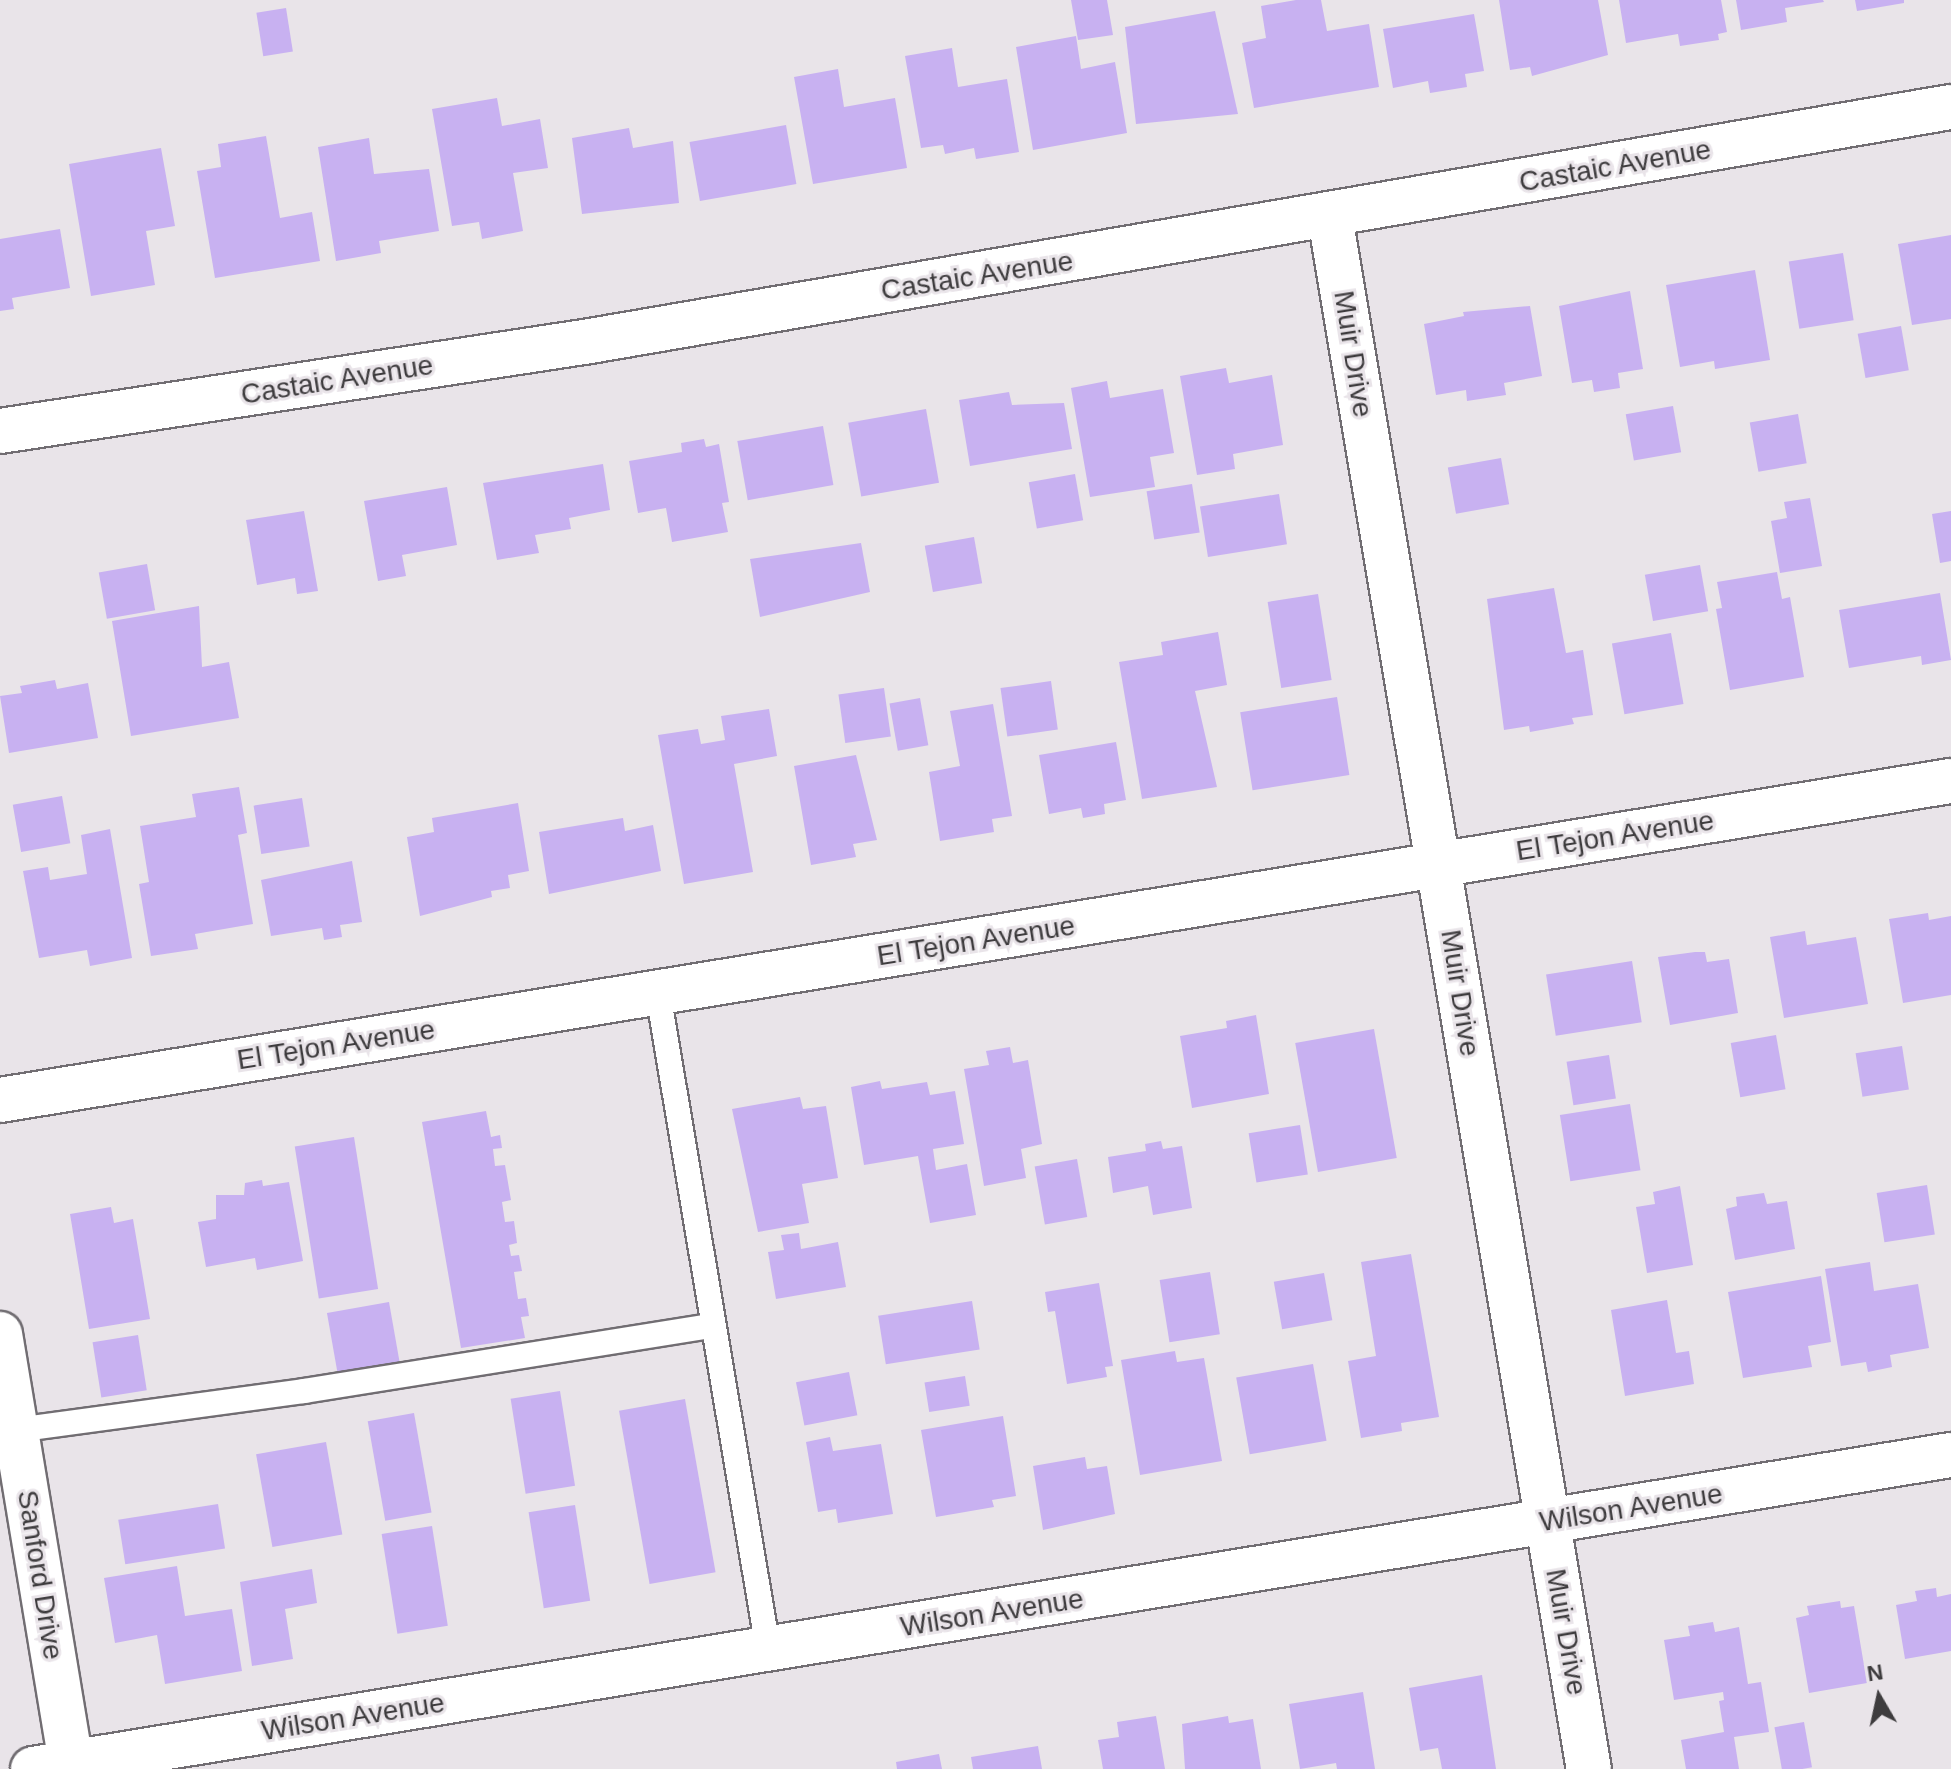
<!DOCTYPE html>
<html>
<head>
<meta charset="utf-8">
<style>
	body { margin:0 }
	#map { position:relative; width:1951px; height:1769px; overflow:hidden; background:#e9e4e9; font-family:Helvetica,sans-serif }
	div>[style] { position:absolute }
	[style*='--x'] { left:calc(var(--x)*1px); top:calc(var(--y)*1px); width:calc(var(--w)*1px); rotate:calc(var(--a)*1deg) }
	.building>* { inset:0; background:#c8b1f1; transform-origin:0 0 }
	.roads { filter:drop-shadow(2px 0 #716d72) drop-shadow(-2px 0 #716d72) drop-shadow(0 2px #716d72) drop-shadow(0 -2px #716d72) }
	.service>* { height:24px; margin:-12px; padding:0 12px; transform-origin:12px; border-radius:12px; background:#fff }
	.minor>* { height:44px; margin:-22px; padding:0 22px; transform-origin:22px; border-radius:22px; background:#fff }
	span { translate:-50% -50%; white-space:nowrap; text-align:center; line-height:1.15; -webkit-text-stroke:6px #e9e4e9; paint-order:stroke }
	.street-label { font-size:28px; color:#3e3c3e }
	.north { position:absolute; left:1839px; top:1657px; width:80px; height:80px; -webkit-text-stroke:6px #e9e4e9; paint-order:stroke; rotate:351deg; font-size:22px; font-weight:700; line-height:32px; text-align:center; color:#3e3c3e }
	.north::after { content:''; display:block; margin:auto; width:28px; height:36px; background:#3e3c3e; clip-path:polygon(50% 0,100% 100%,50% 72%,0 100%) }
</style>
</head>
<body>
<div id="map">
	<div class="building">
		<i style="clip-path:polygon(1071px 0,1107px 0,1113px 35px,1078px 40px)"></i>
		<i style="clip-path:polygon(1296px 0,1321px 0,1327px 31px,1369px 24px,1379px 87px,1254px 108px,1242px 43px,1266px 38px,1261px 6px)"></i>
		<i style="clip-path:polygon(1499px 0,1598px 0,1608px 55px,1532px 76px,1530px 67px,1510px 70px)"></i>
		<i style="clip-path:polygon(1619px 0,1721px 0,1727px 32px,1718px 34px,1719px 40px,1680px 46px,1678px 34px,1626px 43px)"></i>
		<i style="clip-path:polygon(1736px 0,1823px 0,1824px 2px,1785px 8px,1787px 22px,1741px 30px)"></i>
		<i style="clip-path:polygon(1855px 0,1904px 0,1904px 3px,1857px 11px)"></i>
		<i style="left:286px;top:8px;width:44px;height:30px;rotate:81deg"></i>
		<i style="clip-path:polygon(1215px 11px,1238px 114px,1136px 124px,1125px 27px)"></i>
		<i style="clip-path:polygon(1474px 14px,1484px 71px,1465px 74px,1467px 87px,1430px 93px,1428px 81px,1393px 88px,1383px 29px)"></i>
		<i style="clip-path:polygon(1076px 36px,1081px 69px,1115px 62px,1127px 133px,1033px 150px,1016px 47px)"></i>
		<i style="clip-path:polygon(952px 48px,958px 87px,1007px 79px,1019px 152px,976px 159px,974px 148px,945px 154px,943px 145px,921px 148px,905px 56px)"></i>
		<i style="clip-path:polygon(838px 69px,844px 107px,895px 98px,907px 168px,813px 184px,794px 77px)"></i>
		<i style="clip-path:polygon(497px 98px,502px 126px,540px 119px,548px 168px,513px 173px,523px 231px,482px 239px,479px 222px,452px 226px,432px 109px)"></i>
		<i style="left:786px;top:125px;width:60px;height:98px;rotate:80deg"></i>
		<i style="clip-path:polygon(629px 128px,633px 148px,673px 141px,679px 203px,582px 214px,572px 138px)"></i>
		<i style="clip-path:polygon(266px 136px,280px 218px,312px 212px,320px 261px,215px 278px,197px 171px,221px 167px,218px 144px)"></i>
		<i style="clip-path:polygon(369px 138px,374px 174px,429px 169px,439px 231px,379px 241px,381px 253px,336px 261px,318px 147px)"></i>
		<i style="clip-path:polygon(161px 148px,175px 226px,146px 231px,155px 285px,91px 296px,69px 164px)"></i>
		<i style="clip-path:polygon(60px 229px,70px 288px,12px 298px,14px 309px,0 311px,0 239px)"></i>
		<i style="clip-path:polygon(1951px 235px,1951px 319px,1912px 325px,1898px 244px)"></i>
		<i style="left:1843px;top:253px;width:68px;height:55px;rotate:81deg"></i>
		<i style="clip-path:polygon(1755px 270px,1770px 360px,1715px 369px,1714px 361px,1680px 367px,1666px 285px)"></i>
		<i style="clip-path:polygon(1630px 291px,1643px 369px,1618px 373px,1620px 388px,1594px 392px,1592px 380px,1572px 383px,1559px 306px)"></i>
		<i style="clip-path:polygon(1530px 306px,1542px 376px,1504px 383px,1506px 395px,1467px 401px,1466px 390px,1436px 395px,1424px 324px,1464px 316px,1463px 312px)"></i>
		<i style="left:1901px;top:326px;width:45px;height:44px;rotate:80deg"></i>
		<i style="clip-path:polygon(1226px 368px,1229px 383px,1272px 375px,1283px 445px,1233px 454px,1235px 469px,1197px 475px,1180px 376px)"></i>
		<i style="clip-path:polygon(1107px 381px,1110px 398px,1163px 389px,1174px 453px,1150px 457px,1155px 487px,1090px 497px,1071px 388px)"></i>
		<i style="clip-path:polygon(1009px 392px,1012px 405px,1064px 403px,1072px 449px,970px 466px,959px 400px)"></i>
		<i style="left:1673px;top:406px;width:47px;height:48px;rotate:80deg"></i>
		<i style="left:926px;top:409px;width:75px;height:79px;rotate:80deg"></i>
		<i style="left:1798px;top:414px;width:50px;height:49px;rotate:80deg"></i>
		<i style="left:823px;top:426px;width:60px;height:87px;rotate:80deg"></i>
		<i style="clip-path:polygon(704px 439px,706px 447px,719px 444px,729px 502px,722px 503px,728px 532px,672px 542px,666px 508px,638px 513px,629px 461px,682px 452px,681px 443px)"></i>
		<i style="left:1501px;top:458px;width:47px;height:54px;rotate:80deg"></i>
		<i style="clip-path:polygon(603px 464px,610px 510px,569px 518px,571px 529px,535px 535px,539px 553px,497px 560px,483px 483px)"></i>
		<i style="left:1075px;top:474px;width:47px;height:47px;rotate:80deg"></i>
		<i style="left:1192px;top:484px;width:49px;height:46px;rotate:81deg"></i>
		<i style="clip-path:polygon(447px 487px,457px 545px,402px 555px,406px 576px,378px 581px,364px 501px)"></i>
		<i style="left:1279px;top:494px;width:51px;height:80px;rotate:81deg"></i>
		<i style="clip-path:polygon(1810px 498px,1822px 566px,1780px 573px,1771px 521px,1787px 518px,1784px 502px)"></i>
		<i style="clip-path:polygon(304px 511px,318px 591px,297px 594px,295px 578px,257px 585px,246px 520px)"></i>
		<i style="clip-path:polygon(1951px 511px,1951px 561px,1940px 563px,1932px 514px)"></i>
		<i style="left:974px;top:537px;width:47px;height:50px;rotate:80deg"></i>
		<i style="clip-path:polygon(861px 543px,870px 592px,760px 617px,750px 559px)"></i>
		<i style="left:147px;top:564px;width:47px;height:49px;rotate:80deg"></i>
		<i style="left:1700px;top:565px;width:47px;height:56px;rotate:80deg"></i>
		<i style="clip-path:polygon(1777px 572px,1782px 599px,1790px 597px,1804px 677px,1730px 690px,1716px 609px,1722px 608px,1717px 582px)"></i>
		<i style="clip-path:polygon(1554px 588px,1566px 653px,1583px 650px,1593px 715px,1572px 718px,1574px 724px,1530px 732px,1529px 726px,1504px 730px,1487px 599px)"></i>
		<i style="clip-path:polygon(1940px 593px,1951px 660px,1922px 665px,1921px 656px,1849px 668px,1839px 610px)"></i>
		<i style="left:1318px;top:594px;width:87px;height:51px;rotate:81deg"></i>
		<i style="clip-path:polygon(199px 606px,202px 667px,229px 662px,239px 718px,131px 736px,112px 621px)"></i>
		<i style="clip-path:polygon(1218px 632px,1227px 685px,1195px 691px,1217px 787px,1142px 799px,1119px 662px,1163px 655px,1161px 642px)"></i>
		<i style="left:1671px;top:633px;width:72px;height:60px;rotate:80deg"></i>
		<i style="clip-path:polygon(55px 680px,57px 689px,88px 683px,98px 738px,9px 753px,0 696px,22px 693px,20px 686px)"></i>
		<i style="left:1051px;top:681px;width:49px;height:51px;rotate:82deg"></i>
		<i style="left:884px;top:688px;width:49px;height:46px;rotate:82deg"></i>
		<i style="left:1337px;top:697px;width:79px;height:98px;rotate:81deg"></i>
		<i style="left:920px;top:698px;width:48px;height:31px;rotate:80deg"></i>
		<i style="clip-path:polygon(993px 704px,1012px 816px,992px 819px,994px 832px,940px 841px,929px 772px,960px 766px,950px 711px)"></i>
		<i style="clip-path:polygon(769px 709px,777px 756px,734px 764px,753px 872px,684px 884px,658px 735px,698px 729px,701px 744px,725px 740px,721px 716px)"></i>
		<i style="clip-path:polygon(1116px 742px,1126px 800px,1104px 804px,1105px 814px,1083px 818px,1081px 808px,1049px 814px,1039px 755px)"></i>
		<i style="clip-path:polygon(856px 755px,877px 840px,853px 844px,856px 857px,811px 865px,794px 766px)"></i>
		<i style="clip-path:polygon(239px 787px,247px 833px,238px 835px,253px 924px,195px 934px,198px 949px,151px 956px,139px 884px,149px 882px,140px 826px,196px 817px,192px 794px)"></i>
		<i style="left:62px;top:796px;width:48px;height:50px;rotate:80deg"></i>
		<i style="left:302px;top:798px;width:49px;height:49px;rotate:81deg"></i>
		<i style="clip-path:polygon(518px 803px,529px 871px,508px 875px,510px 888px,491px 891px,492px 897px,420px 916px,407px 837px,434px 832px,432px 818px)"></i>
		<i style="clip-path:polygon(623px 818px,625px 831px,653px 825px,661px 871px,549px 894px,539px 832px)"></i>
		<i style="clip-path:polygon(110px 829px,132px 958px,90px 966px,87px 950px,39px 958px,23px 871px,48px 867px,50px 880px,87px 874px,81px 835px)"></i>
		<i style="clip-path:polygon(352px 861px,362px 922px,340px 925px,342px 937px,324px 940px,322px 928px,271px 936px,261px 880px)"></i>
		<i style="clip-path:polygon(1928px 913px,1929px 920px,1951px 916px,1951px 995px,1903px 1003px,1889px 919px)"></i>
		<i style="clip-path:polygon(1805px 931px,1807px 945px,1856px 937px,1868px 1004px,1784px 1018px,1770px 937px)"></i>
		<i style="clip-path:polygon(1695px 952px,1705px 952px,1707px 962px,1729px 959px,1738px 1013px,1670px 1025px,1658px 957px)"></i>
		<i style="left:1632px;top:961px;width:62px;height:87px;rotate:81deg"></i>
		<i style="clip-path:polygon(1256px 1015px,1269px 1094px,1192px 1108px,1180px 1036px,1227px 1028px,1226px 1021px)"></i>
		<i style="left:1374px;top:1029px;width:131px;height:80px;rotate:80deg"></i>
		<i style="left:1776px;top:1035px;width:55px;height:46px;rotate:80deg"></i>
		<i style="left:1902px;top:1046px;width:44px;height:47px;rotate:81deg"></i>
		<i style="clip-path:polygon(1010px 1047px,1013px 1063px,1028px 1060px,1042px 1144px,1021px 1149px,1026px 1178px,984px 1186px,964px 1069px,989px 1065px,986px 1051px)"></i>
		<i style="left:1609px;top:1055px;width:44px;height:43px;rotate:81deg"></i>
		<i style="clip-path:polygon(880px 1081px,882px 1089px,927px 1082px,930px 1095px,955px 1091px,964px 1144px,933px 1149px,936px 1170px,967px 1164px,976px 1215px,930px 1223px,918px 1156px,864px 1165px,851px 1087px)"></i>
		<i style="clip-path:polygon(800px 1097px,803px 1109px,826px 1106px,838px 1178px,802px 1184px,809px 1223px,758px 1232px,732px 1109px)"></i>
		<i style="left:1630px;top:1104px;width:67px;height:71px;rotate:81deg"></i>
		<i style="clip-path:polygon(486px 1111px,491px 1137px,500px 1135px,502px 1148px,493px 1149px,495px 1166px,505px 1165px,511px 1200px,502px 1202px,505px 1222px,514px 1221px,517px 1243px,509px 1245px,511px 1256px,519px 1255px,522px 1271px,514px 1272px,518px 1299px,526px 1298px,529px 1316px,521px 1317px,525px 1338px,461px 1348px,422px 1122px)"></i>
		<i style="left:1300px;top:1125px;width:50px;height:52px;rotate:81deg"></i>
		<i style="left:354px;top:1137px;width:154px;height:60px;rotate:81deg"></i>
		<i style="clip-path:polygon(1161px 1141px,1163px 1149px,1182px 1146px,1192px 1208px,1153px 1215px,1148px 1186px,1113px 1193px,1108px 1157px,1146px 1151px,1145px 1144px)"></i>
		<i style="left:1077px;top:1159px;width:59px;height:43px;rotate:80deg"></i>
		<i style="clip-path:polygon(262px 1180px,263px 1186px,289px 1182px,303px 1261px,257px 1270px,255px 1258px,206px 1267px,198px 1222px,216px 1219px,216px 1195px,244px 1195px,245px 1183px)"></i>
		<i style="left:1927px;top:1185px;width:50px;height:51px;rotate:81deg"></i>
		<i style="clip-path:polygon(1680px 1186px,1693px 1265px,1647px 1273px,1636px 1207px,1655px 1204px,1653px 1192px)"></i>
		<i style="clip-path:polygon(1764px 1193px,1767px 1204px,1787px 1201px,1795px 1249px,1735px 1260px,1726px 1209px,1737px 1206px,1736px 1197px)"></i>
		<i style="clip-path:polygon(111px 1207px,114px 1223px,133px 1219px,150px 1319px,89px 1329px,70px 1214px)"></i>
		<i style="clip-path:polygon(799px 1233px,801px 1249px,838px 1242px,846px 1287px,776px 1299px,768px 1252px,784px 1250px,781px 1235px)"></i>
		<i style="clip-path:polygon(1411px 1254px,1439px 1417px,1401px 1423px,1402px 1431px,1361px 1438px,1348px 1361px,1376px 1356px,1361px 1262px)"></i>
		<i style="clip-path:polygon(1870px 1262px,1874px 1291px,1918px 1284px,1929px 1348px,1890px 1355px,1892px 1367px,1868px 1372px,1866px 1362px,1841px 1366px,1825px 1269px)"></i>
		<i style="left:1210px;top:1272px;width:63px;height:51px;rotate:81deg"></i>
		<i style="left:1324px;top:1273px;width:48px;height:51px;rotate:80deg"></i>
		<i style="clip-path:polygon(1821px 1276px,1831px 1342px,1808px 1346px,1812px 1367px,1743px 1378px,1728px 1292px)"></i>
		<i style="clip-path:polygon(1099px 1283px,1113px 1366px,1105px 1367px,1107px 1377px,1067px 1384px,1055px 1311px,1048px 1312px,1045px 1292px)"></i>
		<i style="clip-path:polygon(1667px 1300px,1676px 1353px,1689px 1351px,1694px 1384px,1625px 1396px,1611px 1310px)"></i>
		<i style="left:972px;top:1301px;width:49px;height:95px;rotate:81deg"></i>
		<i style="left:389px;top:1302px;width:65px;height:63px;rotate:80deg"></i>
		<i style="left:138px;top:1335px;width:56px;height:46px;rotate:81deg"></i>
		<i style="clip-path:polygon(1175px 1351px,1177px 1362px,1204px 1358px,1222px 1461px,1140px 1475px,1121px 1360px)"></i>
		<i style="left:1313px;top:1364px;width:78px;height:78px;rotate:80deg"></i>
		<i style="left:849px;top:1372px;width:44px;height:54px;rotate:79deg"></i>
		<i style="left:965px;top:1376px;width:30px;height:41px;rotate:81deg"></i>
		<i style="left:560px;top:1391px;width:96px;height:50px;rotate:81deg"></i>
		<i style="left:685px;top:1399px;width:176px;height:67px;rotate:80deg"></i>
		<i style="left:414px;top:1413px;width:101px;height:47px;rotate:80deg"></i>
		<i style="clip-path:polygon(1003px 1416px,1016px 1496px,992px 1500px,994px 1507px,936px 1517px,921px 1430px)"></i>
		<i style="clip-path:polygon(830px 1437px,833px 1451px,881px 1444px,893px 1514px,838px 1523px,836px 1509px,818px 1512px,806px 1442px)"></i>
		<i style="left:326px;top:1442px;width:94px;height:71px;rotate:80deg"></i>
		<i style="clip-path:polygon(1085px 1457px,1087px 1469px,1107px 1466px,1115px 1514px,1043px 1530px,1033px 1466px)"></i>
		<i style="left:218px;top:1504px;width:45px;height:101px;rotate:81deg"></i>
		<i style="left:575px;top:1505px;width:97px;height:47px;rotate:81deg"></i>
		<i style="left:432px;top:1526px;width:101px;height:51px;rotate:81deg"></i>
		<i style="clip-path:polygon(177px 1566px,185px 1616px,232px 1609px,242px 1671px,165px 1684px,157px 1635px,115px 1643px,104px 1578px)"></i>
		<i style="clip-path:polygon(312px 1569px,317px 1603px,285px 1609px,293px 1659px,252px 1666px,240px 1582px)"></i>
		<i style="clip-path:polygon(1936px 1588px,1937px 1597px,1951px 1594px,1951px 1651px,1905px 1659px,1896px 1605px,1917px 1601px,1915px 1591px)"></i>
		<i style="clip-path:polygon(1840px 1601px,1841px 1608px,1854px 1606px,1867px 1683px,1809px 1693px,1796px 1618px,1809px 1615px,1807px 1606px)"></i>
		<i style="clip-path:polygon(1713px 1622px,1715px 1632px,1739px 1627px,1748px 1684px,1761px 1682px,1769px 1732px,1734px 1737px,1739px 1769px,1686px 1769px,1681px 1740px,1724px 1732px,1719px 1701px,1724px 1700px,1723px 1692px,1674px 1700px,1664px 1640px,1690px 1636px,1688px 1626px)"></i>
		<i style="clip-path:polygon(1482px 1675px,1496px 1769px,1442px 1769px,1438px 1748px,1420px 1751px,1409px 1688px)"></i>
		<i style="clip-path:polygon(1363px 1692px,1375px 1769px,1337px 1769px,1336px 1763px,1300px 1769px,1289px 1704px)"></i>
		<i style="clip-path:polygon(1156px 1716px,1165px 1769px,1103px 1769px,1098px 1740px,1119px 1737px,1117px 1722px)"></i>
		<i style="clip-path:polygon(1228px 1716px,1229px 1723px,1253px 1719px,1261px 1769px,1185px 1769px,1182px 1724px)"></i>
		<i style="left:1804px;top:1722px;width:46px;height:30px;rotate:80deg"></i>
		<i style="clip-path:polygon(1038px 1746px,1042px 1769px,973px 1769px,971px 1757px)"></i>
		<i style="clip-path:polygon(939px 1754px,942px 1769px,897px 1769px,896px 1762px)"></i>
	</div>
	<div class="roads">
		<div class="service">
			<i style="--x:658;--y:993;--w:665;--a:80.48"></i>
			<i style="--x:16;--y:1430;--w:291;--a:-7.7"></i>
			<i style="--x:304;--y:1391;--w:413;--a:-9.1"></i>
		</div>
		<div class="minor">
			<i style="--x:1330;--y:217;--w:1573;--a:80.53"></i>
			<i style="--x:0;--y:431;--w:597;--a:-8.67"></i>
			<i style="--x:590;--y:341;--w:1381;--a:-9.76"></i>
			<i style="--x:0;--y:1100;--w:1977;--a:-9.29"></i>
			<i style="--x:0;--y:1334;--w:441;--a:80.6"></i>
			<i style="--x:33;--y:1769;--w:1944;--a:-9.3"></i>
		</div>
	</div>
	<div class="street-label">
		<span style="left:1615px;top:166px;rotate:-10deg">Castaic Avenue</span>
		<span style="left:977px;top:276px;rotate:-9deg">Castaic Avenue</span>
		<span style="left:1353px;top:354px;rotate:81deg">Muir Drive</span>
		<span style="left:337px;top:380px;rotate:-9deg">Castaic Avenue</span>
		<span style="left:1615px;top:836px;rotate:-9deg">El Tejon Avenue</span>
		<span style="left:976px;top:941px;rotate:-9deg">El Tejon Avenue</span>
		<span style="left:1460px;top:993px;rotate:81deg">Muir Drive</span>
		<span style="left:336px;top:1045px;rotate:-9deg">El Tejon Avenue</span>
		<span style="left:1631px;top:1508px;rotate:-9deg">Wilson Avenue</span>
		<span style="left:40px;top:1575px;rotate:81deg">Sanford Drive</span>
		<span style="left:992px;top:1613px;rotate:-9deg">Wilson Avenue</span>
		<span style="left:1566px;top:1632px;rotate:80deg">Muir Drive</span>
		<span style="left:353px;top:1717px;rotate:-9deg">Wilson Avenue</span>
	</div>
	<div class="north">N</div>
</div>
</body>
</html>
